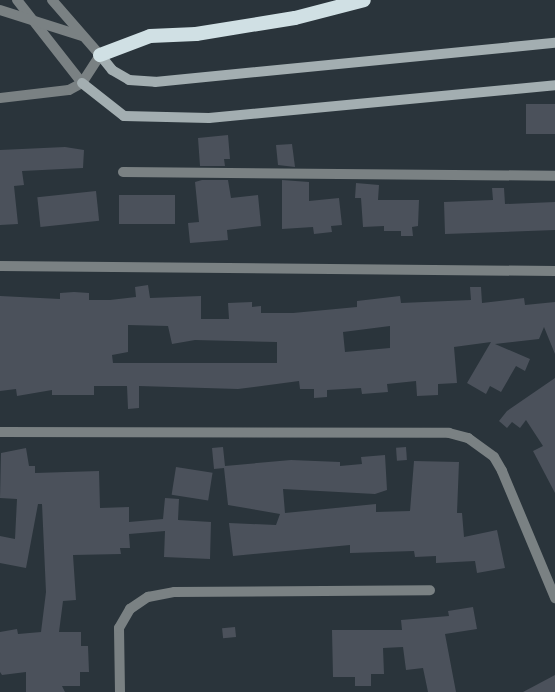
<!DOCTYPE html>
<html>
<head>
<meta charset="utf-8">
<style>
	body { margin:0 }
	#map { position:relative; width:555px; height:692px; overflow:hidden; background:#2a343b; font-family:Lato,sans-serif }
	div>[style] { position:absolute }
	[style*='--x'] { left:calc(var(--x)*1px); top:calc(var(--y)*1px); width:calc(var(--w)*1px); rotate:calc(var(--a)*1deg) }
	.building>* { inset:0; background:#4b515b; transform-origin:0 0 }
	.minor>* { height:10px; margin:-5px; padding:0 5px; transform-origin:5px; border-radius:5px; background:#7a8183 }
	.secondary>* { height:10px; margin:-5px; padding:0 5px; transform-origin:5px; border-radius:5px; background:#a3aeb1 }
	.trunk>* { height:14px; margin:-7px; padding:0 7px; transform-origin:7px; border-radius:7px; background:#d0e0e4 }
	span { translate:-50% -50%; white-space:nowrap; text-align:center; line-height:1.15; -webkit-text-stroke:4.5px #202a31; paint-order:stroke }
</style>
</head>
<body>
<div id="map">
	<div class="building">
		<i style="left:555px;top:104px;width:30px;height:29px;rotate:90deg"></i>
		<i style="clip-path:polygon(228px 135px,230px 159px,224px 159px,225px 166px,200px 166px,198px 138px)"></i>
		<i style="clip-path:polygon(292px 144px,295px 167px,278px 165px,276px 145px)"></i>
		<i style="clip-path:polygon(65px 147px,84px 150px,83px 168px,22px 171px,24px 185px,14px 186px,18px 224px,0 225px,0 150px)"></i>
		<i style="clip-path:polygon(202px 180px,228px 180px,231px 198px,258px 195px,261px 226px,227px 230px,228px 240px,190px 243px,188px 223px,199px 222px,195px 182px)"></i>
		<i style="clip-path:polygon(282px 180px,309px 182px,309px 201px,339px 198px,342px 225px,331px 226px,332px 232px,314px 234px,313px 227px,282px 229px)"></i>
		<i style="clip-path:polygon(356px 183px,379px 185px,378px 200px,419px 200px,418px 226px,412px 227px,413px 236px,401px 236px,401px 231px,384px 231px,384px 226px,363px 227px,361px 198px,355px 198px)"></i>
		<i style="clip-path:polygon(492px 188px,504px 188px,505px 204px,555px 202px,555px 230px,445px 234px,444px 202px,493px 200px)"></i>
		<i style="left:96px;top:191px;width:30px;height:59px;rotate:84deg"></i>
		<i style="left:175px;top:195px;width:29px;height:56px;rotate:90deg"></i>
		<i style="clip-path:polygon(evenodd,148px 285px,150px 298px,201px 296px,201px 319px,229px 319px,228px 303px,252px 302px,252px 307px,261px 306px,261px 313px,293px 313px,357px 307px,357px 301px,400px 296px,401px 303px,471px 300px,470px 287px,481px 287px,482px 303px,524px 298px,525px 305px,555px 302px,555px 354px,544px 327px,539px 339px,495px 344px,530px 359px,525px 371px,516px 366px,501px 392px,490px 386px,486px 394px,467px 383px,491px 342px,454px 347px,457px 383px,438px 384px,438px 395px,417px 396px,416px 381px,387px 384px,388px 392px,362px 394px,361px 388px,327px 390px,327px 397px,314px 398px,314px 389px,300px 389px,299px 381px,238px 389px,139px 386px,139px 408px,128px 409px,127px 386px,94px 386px,94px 395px,52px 395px,52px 390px,17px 396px,16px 389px,0 391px,0 296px,60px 299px,60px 293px,74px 292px,89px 293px,89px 300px,110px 300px,136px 297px,135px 287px,148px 285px,128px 325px,168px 326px,172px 344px,195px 340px,277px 342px,277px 363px,113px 363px,112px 355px,128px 352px,128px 325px,148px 285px,390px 326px,390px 348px,345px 352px,343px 332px,390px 326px)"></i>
		<i style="clip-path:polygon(555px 378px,555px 493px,533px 451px,543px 446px,526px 420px,520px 428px,512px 422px,507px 428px,499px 421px,507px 411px)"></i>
		<i style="clip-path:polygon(223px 447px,225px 466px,291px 460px,340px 462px,340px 466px,362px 464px,361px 457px,385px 455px,387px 490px,375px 494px,283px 489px,285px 513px,376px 504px,376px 512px,410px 511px,414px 461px,459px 462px,457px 513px,462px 513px,464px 537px,497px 530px,505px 568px,477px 573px,475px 561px,436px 563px,436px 556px,415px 557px,414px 551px,350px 553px,350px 545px,233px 556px,229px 523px,276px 525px,280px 514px,228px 505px,224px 468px,214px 469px,212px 448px)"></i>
		<i style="left:406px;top:447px;width:13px;height:10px;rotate:86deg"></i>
		<i style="clip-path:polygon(26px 448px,29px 466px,35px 466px,35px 473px,99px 471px,100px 508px,129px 507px,129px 522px,163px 519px,165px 498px,179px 499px,178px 520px,211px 522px,210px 559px,164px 557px,165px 531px,129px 534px,130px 548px,120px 548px,121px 554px,73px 555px,76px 600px,63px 601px,59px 632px,81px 632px,81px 646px,88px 646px,89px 672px,80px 672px,80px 686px,62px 686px,65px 692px,26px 692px,26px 672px,2px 675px,0 672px,0 632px,17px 629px,18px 634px,41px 632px,46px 592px,42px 504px,38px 504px,26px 568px,0 563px,0 536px,15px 539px,17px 499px,0 498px,1px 453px)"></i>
		<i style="left:176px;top:467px;width:37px;height:28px;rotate:9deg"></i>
		<i style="clip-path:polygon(473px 607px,477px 629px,445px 634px,456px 692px,428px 692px,423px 668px,406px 670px,403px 647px,383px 648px,384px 674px,371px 674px,371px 686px,355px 686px,355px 677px,333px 677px,332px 630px,402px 630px,401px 620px,449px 616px,448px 611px)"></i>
		<i style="left:235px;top:627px;width:10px;height:13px;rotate:84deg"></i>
		<i style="clip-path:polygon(555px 675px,555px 692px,523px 692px)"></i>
	</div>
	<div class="minor">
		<i style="--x:17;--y:0;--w:105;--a:51.9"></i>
		<i style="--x:0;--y:10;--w:86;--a:17.6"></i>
		<i style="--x:0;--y:98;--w:69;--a:-6.6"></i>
		<i style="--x:69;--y:90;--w:15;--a:-28"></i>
		<i style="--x:82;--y:83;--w:33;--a:-57"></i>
		<i style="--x:100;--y:55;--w:73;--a:-131.1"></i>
		<i style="--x:123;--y:172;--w:432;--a:0.5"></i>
		<i style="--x:0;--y:266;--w:555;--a:0.52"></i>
		<i style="--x:0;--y:432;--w:449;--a:0.1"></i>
		<i style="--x:449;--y:433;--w:20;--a:15"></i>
		<i style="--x:468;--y:438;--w:32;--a:36"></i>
		<i style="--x:494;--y:457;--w:16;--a:60"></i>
		<i style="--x:502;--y:471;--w:138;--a:67.3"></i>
		<i style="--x:120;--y:692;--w:64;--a:-90.9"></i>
		<i style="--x:119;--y:628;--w:22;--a:-60"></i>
		<i style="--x:130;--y:609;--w:22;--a:-34"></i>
		<i style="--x:148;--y:597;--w:26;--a:-11"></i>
		<i style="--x:174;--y:592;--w:256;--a:-0.4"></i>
	</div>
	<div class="secondary">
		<i style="--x:100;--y:55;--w:19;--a:51"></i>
		<i style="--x:112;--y:70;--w:20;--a:30"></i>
		<i style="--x:129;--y:80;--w:26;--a:4"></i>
		<i style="--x:155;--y:82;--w:402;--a:-5.6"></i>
		<i style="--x:82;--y:83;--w:53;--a:38.2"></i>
		<i style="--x:124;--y:116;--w:85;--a:1.3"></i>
		<i style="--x:209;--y:118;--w:348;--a:-5.4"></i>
	</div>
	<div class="trunk">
		<i style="--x:100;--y:55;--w:53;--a:-20.8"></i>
		<i style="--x:150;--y:36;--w:46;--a:-2.5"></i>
		<i style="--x:196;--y:34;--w:100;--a:-9.2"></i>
		<i style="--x:295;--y:18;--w:71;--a:-14.6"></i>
	</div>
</div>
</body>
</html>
